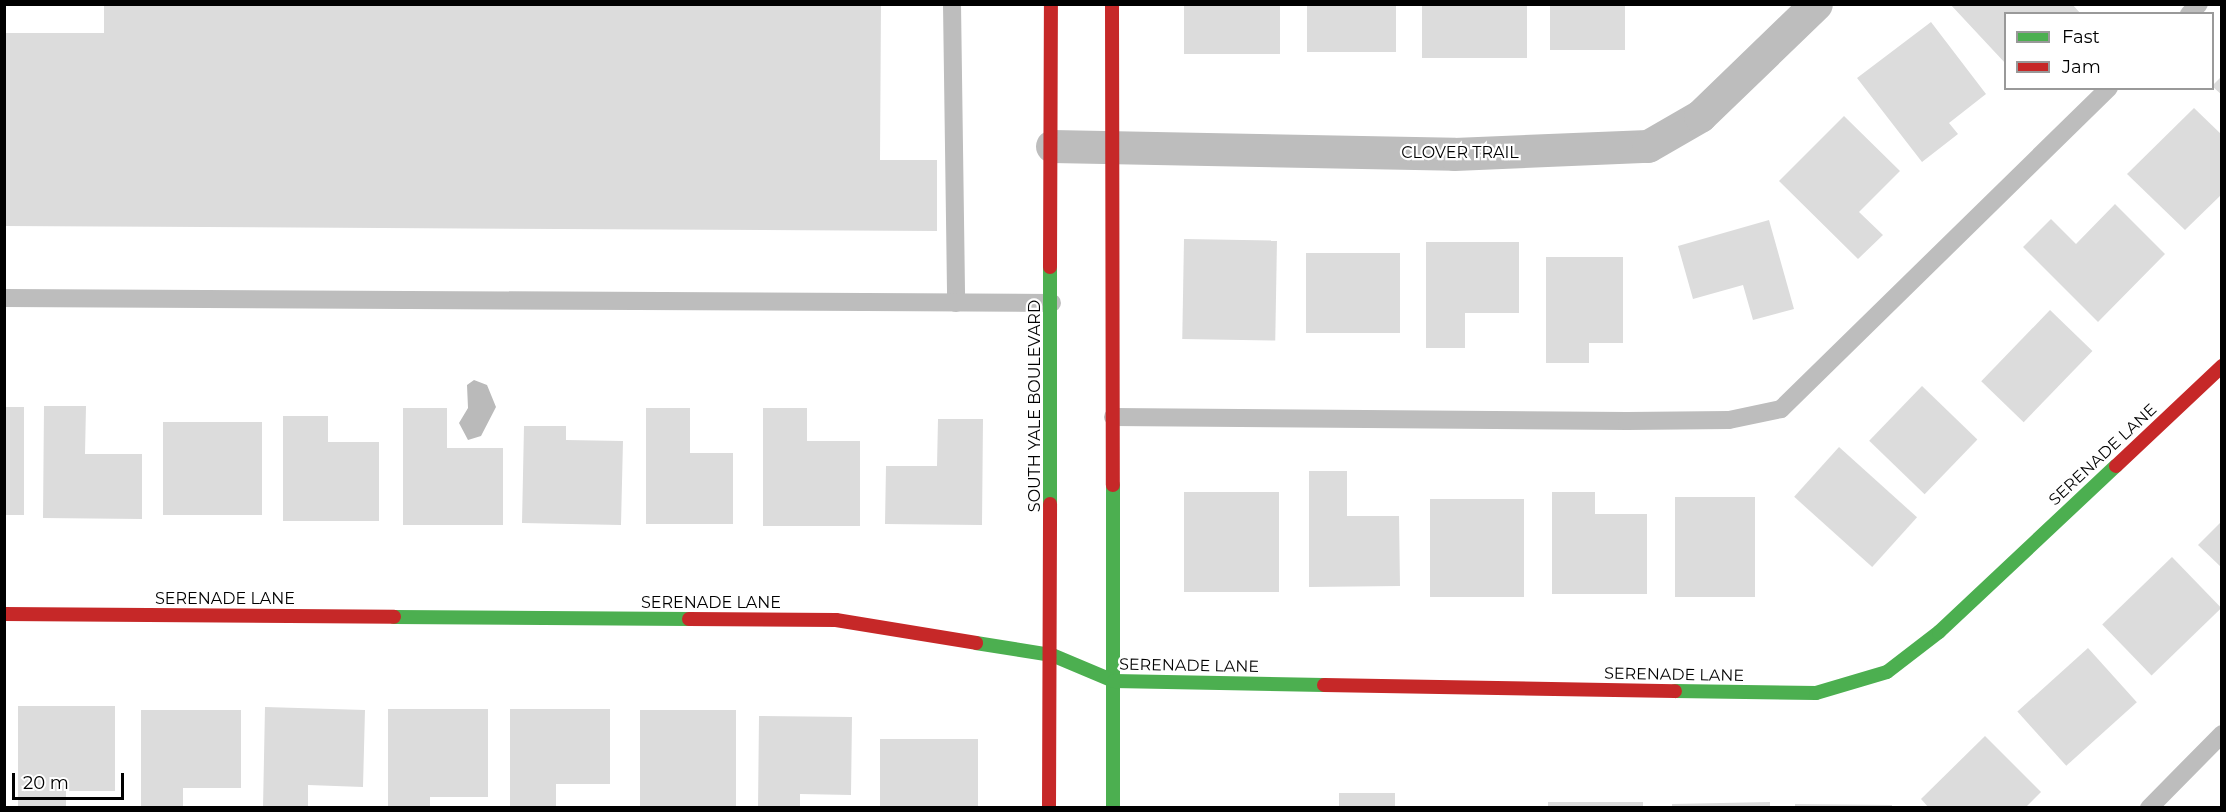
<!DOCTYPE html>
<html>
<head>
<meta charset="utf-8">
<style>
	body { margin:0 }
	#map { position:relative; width:2226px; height:812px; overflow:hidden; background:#fff; font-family:Montserrat,sans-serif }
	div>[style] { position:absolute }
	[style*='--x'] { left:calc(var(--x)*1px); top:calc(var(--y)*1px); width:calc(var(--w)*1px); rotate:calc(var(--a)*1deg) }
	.water>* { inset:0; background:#bababa }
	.building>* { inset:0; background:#dcdcdc; transform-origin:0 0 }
	.lane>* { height:18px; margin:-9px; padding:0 9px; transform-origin:9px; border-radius:9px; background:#bdbdbd }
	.street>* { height:33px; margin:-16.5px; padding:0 16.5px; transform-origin:16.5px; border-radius:16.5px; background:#bdbdbd }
	.fast>* { height:14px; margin:-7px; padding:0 7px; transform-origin:7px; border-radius:7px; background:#4caf50 }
	.jam>* { height:14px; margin:-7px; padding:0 7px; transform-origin:7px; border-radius:7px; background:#c62828 }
	span { translate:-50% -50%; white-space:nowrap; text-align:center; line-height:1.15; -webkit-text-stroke:4.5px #fff; paint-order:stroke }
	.street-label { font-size:16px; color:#000 }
	.frame { position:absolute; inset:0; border:6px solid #000; pointer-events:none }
	.legend { position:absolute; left:2004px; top:12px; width:210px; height:78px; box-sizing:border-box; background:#fff; border:2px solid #999; margin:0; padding:8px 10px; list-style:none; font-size:18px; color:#000 }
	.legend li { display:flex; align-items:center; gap:12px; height:30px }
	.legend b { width:30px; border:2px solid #999 }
	.scale { position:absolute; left:12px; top:773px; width:112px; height:27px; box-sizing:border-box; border:3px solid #000; border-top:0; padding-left:8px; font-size:18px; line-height:21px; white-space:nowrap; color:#000; -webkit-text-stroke:4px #fff; paint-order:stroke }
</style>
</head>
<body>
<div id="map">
	<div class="water">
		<i style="clip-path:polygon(474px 380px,487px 385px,496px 407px,481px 436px,468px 440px,459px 423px,468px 408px,467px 385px)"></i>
	</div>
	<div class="building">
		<i style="clip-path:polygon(104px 4px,881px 4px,880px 160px,937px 160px,937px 231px,4px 226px,4px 33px,104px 33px)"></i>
		<i style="left:1184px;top:4px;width:96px;height:50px"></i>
		<i style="left:1307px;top:4px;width:89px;height:48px"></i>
		<i style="left:1422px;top:4px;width:105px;height:54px"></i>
		<i style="left:1550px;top:4px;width:75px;height:46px"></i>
		<i style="clip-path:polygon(1950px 4px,2072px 4px,2081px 14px,2006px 14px,2006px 64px)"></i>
		<i style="clip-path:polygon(1931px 22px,1986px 94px,1949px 123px,1958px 134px,1922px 162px,1857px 78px)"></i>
		<i style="clip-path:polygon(2222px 76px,2222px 95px,2212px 86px)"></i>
		<i style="clip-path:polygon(2194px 108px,2222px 135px,2222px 194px,2185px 230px,2127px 174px)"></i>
		<i style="clip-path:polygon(1844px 116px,1900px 171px,1859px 212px,1883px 235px,1858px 259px,1779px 181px)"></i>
		<i style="clip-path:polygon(2115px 204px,2165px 254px,2098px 322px,2023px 247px,2051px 219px,2076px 244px)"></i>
		<i style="clip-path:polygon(1769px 220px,1794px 309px,1753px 320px,1743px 285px,1693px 299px,1678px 246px)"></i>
		<i style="left:1184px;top:239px;width:93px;height:100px;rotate:1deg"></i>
		<i style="clip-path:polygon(1426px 242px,1519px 242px,1519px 313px,1465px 313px,1465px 348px,1426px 348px)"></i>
		<i style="left:1306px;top:253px;width:94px;height:80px"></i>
		<i style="clip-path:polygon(1546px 257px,1623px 257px,1623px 343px,1589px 343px,1589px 363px,1546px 363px)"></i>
		<i style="left:2050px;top:310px;width:59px;height:99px;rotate:44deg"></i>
		<i style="left:1922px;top:386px;width:77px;height:76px;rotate:44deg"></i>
		<i style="clip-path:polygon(44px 406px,86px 406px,85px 454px,142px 454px,142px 519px,43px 518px)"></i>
		<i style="left:4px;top:407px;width:20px;height:108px"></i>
		<i style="clip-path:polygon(403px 408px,447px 408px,447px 448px,503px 448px,503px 525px,403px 525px)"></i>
		<i style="clip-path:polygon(646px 408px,690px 408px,690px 453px,733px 453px,733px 524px,646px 524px)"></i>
		<i style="clip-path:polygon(763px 408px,807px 408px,807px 441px,860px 441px,860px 526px,763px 526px)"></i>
		<i style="clip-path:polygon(283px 416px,328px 416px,328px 442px,379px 442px,379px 521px,283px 521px)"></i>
		<i style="clip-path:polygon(938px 419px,983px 419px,982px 525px,885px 524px,886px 466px,937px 466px)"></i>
		<i style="left:163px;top:422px;width:99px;height:93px"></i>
		<i style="clip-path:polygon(524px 426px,566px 426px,566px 440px,623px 441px,621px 525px,522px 523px)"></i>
		<i style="left:1839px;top:447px;width:105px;height:67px;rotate:42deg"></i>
		<i style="clip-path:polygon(1309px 471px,1347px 471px,1347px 516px,1399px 516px,1400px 586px,1309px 587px)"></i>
		<i style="left:1184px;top:492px;width:95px;height:100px"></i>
		<i style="clip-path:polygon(1552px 492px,1595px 492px,1595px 514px,1647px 514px,1647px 594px,1552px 594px)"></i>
		<i style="left:1675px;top:497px;width:80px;height:100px"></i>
		<i style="left:1430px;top:499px;width:94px;height:98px"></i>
		<i style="clip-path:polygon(2222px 521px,2222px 568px,2198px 545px)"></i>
		<i style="left:2172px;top:557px;width:71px;height:97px;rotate:46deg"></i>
		<i style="left:2088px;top:648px;width:73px;height:95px;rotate:48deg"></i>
		<i style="clip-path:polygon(18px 706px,115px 706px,115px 791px,66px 791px,66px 808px,18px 808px)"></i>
		<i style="clip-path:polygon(265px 707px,365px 710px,363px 787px,308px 785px,308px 808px,263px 808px)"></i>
		<i style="clip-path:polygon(388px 709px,488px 709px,488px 797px,430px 797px,430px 808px,388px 808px)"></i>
		<i style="clip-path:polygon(510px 709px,610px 709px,610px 784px,556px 784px,556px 808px,510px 808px)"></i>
		<i style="clip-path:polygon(141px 710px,241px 710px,241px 788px,183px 788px,183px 806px,141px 806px)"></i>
		<i style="left:640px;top:710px;width:96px;height:98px"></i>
		<i style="clip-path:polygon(759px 716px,852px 717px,851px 795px,800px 794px,800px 808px,758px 808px)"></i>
		<i style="clip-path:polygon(1985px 736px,2041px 792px,2025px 808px,1929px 808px,1921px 799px)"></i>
		<i style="left:880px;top:739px;width:98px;height:69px"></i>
		<i style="left:1339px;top:793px;width:56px;height:15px"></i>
		<i style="left:1548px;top:802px;width:95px;height:6px"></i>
		<i style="clip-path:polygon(1770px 802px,1770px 808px,1672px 808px,1672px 804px)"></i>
		<i style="clip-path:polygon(1795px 804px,1892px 805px,1892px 808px,1795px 808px)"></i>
	</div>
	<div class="lane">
		<i style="--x:952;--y:4;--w:299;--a:89.2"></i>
		<i style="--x:2189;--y:14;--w:14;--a:-45"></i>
		<i style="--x:4;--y:298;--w:1048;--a:0.27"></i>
		<i style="--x:1113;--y:417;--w:514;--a:0.45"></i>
		<i style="--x:1627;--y:421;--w:102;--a:-0.6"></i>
		<i style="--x:1729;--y:420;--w:53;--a:-11.9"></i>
		<i style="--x:1781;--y:409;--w:459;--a:-44.4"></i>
		<i style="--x:2149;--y:808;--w:104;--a:-45.4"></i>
	</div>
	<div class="street">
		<i style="--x:1052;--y:146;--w:402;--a:1.1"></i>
		<i style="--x:1454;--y:154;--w:194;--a:-2.4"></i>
		<i style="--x:1648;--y:146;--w:60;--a:-30"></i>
		<i style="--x:1700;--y:116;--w:161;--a:-44"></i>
	</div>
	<div class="fast">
		<i style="--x:1113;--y:485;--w:323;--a:90"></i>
		<i style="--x:1050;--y:504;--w:237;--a:-90"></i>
		<i style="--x:394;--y:617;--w:295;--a:0.4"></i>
		<i style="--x:976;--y:643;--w:77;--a:9"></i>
		<i style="--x:1052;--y:655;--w:67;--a:22.8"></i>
		<i style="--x:1114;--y:681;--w:210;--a:1.1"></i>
		<i style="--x:1675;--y:691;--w:141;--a:0.8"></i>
		<i style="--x:1816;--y:693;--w:74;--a:-16.5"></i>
		<i style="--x:1887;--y:672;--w:66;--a:-37.6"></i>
		<i style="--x:1939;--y:632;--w:243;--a:-43.2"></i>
	</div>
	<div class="jam">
		<i style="--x:1112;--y:4;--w:481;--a:89.9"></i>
		<i style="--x:1050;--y:267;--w:263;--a:-89.8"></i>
		<i style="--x:2116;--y:466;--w:146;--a:-43.3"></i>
		<i style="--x:4;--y:614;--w:390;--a:0.4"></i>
		<i style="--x:689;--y:619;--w:147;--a:0.4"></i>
		<i style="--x:836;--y:620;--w:142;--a:9.3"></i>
		<i style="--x:1324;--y:685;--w:351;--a:1"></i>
		<i style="--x:1049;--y:808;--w:304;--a:-89.8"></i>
	</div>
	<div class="street-label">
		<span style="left:1460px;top:153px">CLOVER TRAIL</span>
		<span style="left:1035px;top:406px;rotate:-90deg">SOUTH YALE BOULEVARD</span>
		<span style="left:2103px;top:455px;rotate:-43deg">SERENADE LANE</span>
		<span style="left:225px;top:599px">SERENADE LANE</span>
		<span style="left:711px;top:603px">SERENADE LANE</span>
		<span style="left:1189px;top:666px;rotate:1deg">SERENADE LANE</span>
		<span style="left:1674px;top:675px;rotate:1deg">SERENADE LANE</span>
	</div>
	<div class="frame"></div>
	<ul class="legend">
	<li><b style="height:8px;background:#4caf50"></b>Fast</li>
	<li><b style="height:8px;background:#c62828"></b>Jam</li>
	</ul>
	<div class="scale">20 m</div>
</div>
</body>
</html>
